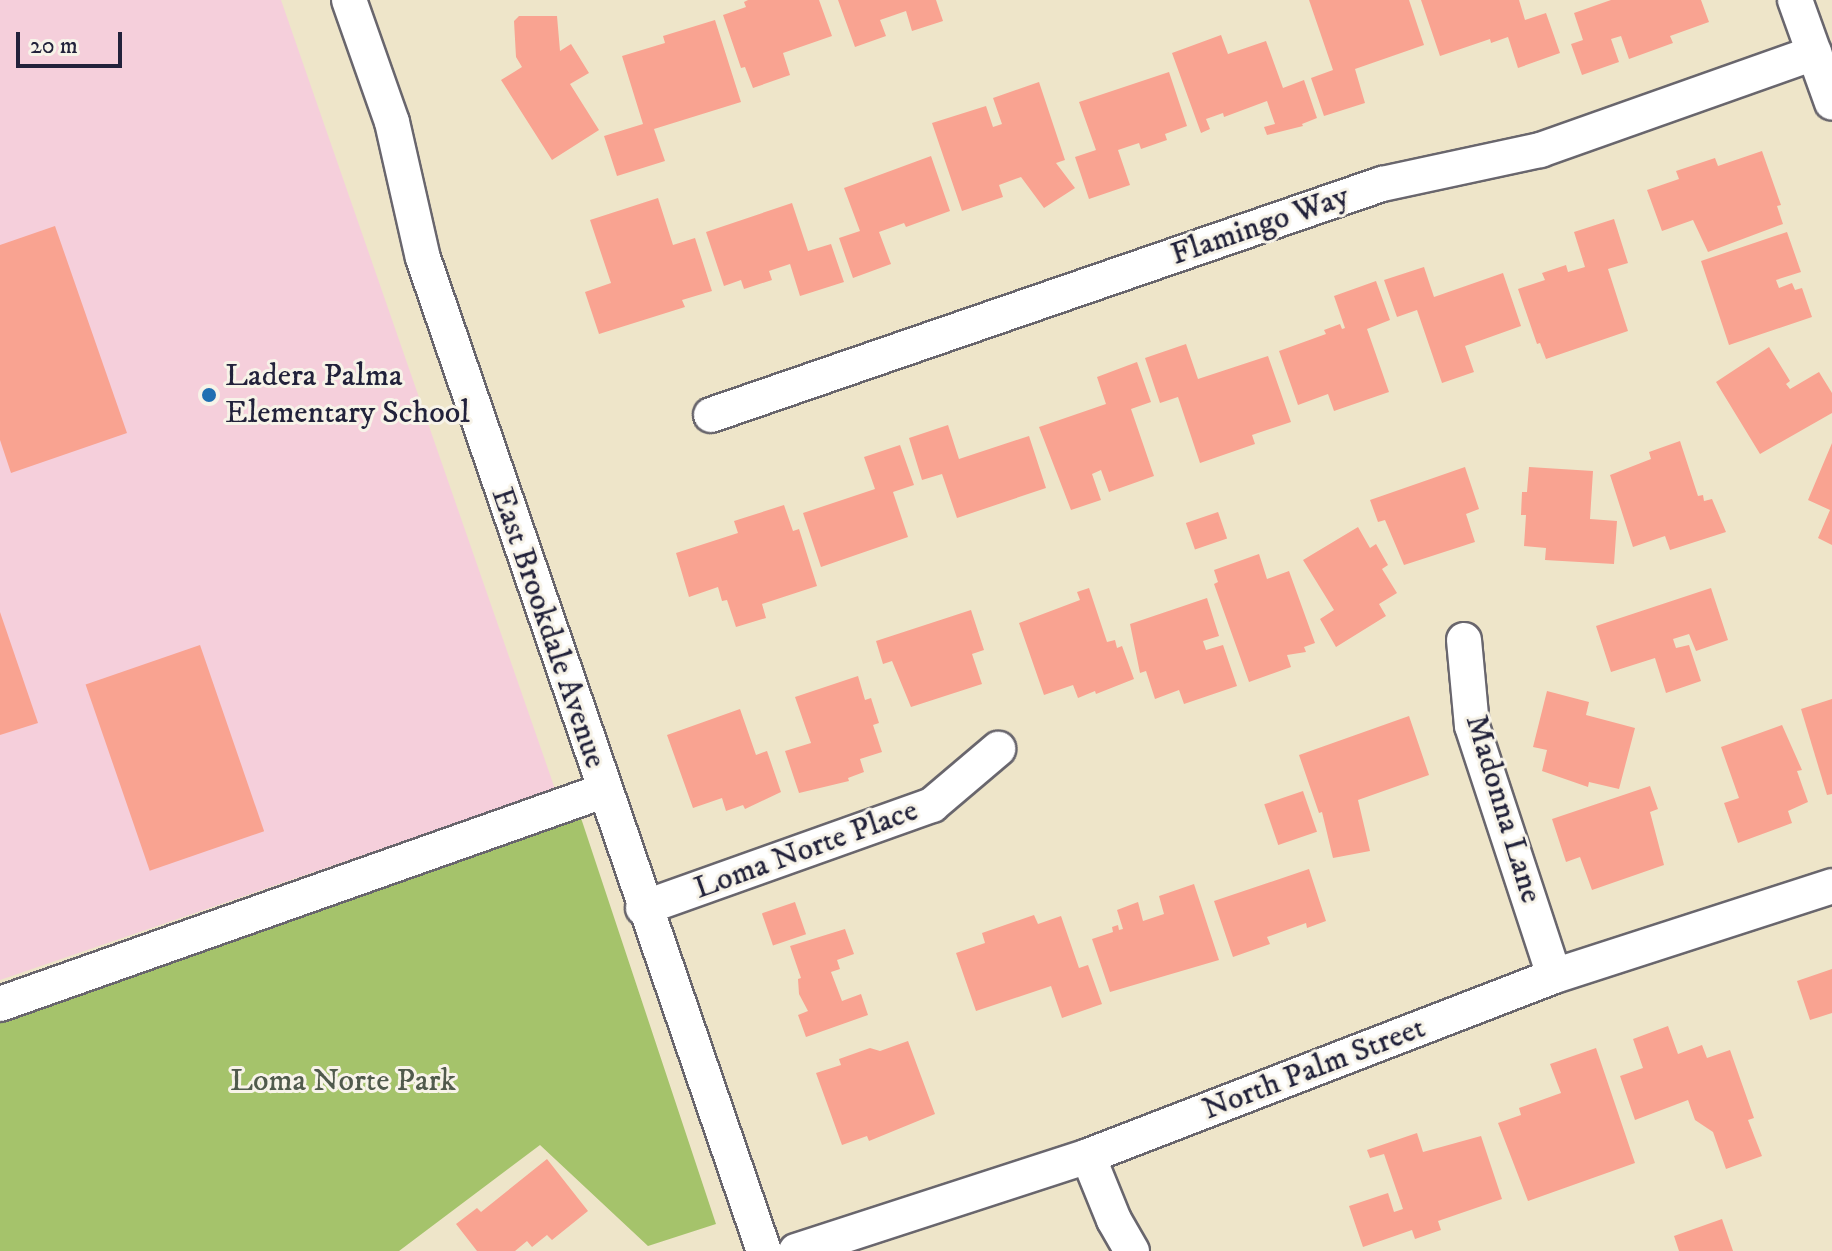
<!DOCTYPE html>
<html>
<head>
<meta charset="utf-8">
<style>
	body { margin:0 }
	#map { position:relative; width:1832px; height:1251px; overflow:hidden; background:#eee5c9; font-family:"IM FELL DW Pica",serif }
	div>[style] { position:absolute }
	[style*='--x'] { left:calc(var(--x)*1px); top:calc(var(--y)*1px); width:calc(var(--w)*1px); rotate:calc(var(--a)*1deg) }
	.built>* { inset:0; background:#f5cfdb }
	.green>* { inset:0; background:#a5c36b }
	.building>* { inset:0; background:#f9a391; transform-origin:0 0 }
	.roads { filter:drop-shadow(2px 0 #69666d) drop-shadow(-2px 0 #69666d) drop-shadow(0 2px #69666d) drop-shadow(0 -2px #69666d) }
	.street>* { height:34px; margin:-17px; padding:0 17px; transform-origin:17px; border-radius:17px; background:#fff }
	.dots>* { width:22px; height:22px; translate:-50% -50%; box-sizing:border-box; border:4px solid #f7f3e8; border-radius:50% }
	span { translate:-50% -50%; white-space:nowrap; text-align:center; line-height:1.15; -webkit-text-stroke:6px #f7f3e8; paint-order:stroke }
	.street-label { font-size:32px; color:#22223b }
	.poi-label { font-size:32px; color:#22223b }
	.left { translate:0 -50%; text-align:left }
	.park-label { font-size:32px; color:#505a4c }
	.scale { position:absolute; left:16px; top:32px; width:106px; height:36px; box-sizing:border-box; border:4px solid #22223b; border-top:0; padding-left:10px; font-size:24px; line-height:28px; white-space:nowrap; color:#22223b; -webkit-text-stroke:6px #f7f3e8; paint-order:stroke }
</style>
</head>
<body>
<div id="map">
	<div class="built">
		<i style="clip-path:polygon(0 0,281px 0,555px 789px,0 980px)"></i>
	</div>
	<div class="green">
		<i style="clip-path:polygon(581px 818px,716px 1224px,648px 1246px,540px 1145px,399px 1251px,0 1251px,0 1019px)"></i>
	</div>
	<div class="building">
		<i style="clip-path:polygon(748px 0,819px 0,832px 36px,783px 53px,790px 75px,753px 88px,745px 67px,741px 68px,723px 15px,746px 7px,744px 2px)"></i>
		<i style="clip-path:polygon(838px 0,936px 0,943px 21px,912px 31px,906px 11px,880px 20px,886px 36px,855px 47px)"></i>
		<i style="clip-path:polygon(1309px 0,1409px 0,1424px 45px,1355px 69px,1365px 103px,1324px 116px,1311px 78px,1333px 70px)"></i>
		<i style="clip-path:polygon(1421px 0,1519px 0,1525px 20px,1546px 13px,1560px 53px,1518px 68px,1508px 37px,1491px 43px,1490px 39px,1440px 56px)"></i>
		<i style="clip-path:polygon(1611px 0,1701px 0,1709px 22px,1670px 36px,1673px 43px,1629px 59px,1621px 36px,1611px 39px,1619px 62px,1582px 75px,1571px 44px,1583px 40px,1574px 13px)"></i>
		<i style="clip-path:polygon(519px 16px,557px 16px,560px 51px,571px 44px,589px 73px,570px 84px,599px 130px,552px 160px,501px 80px,522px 67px,516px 57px,514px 21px)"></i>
		<i style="clip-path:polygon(715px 20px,741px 102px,654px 129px,665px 161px,617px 176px,604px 136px,643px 124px,622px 56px,665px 43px,663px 36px)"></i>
		<i style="clip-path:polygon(1221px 35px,1228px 54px,1266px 41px,1283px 88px,1304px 80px,1317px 118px,1302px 124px,1303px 126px,1267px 135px,1264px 127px,1275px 124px,1267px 101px,1224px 117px,1223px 113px,1206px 119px,1210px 129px,1201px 133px,1172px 53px)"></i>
		<i style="clip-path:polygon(1169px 72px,1187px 126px,1165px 134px,1167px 140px,1141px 149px,1139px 143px,1118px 150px,1130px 185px,1089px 199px,1075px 157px,1096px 150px,1079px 102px)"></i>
		<i style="clip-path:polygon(1039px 82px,1065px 160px,1056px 163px,1075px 188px,1044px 208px,1021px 177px,999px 185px,1003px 197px,962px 211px,932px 123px,986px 106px,993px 127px,1002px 124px,993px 98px)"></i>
		<i style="clip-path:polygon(1762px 151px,1781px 205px,1777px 206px,1783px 224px,1708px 252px,1693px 220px,1662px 231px,1647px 190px,1679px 179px,1676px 171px,1715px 158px,1718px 166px)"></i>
		<i style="clip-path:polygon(931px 156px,950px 211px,906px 227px,904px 223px,879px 232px,891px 264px,853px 278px,839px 238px,860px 231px,844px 188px)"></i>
		<i style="clip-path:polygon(658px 198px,673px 245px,695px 238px,712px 291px,682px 300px,685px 307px,599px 334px,585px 292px,611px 283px,590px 220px)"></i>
		<i style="clip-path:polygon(792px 203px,808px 251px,831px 244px,844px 282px,800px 296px,790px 264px,769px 271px,772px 280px,744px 289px,741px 280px,724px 286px,706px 232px)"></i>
		<i style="clip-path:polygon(1614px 219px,1628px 263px,1608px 269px,1628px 331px,1546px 359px,1540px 343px,1537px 344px,1518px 289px,1545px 280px,1542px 273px,1566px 265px,1568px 272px,1585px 267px,1574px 232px)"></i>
		<i style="clip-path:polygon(55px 226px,127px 433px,11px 473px,0 440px,0 245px)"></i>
		<i style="clip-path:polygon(1787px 232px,1801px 272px,1776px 280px,1779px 288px,1792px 283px,1795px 290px,1802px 288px,1812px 317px,1729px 345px,1701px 261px)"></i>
		<i style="clip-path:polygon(1424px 267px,1434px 297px,1503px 273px,1521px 326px,1465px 346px,1474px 372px,1442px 383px,1417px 310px,1397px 317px,1384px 280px)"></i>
		<i style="clip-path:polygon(1376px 281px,1390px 320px,1367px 329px,1389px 392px,1334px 411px,1328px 394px,1298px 405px,1279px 351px,1326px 334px,1324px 330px,1340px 324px,1342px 329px,1345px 328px,1334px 296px)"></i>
		<i style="clip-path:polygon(1186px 344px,1198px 379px,1268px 356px,1291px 422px,1252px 435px,1255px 444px,1200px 463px,1178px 397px,1160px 403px,1145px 358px)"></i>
		<i style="clip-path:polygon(1769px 347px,1790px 381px,1786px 384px,1790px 389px,1819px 372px,1832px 393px,1832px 413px,1760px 454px,1716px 382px)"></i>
		<i style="clip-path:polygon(1137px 362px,1151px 402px,1131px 409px,1154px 476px,1109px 492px,1101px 470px,1092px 474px,1101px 500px,1071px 510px,1039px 427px,1106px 404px,1097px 377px)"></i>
		<i style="clip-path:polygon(948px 425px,959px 459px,1029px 436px,1046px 488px,957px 518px,942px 474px,922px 480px,909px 438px)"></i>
		<i style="clip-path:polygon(1680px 441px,1698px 496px,1703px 495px,1704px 501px,1712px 499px,1726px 532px,1670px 550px,1665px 536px,1633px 547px,1610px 475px,1651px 459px,1649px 452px)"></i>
		<i style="clip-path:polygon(1832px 443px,1832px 545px,1818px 538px,1830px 510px,1808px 500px)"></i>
		<i style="clip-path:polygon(900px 445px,914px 485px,893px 492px,908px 537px,821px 567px,803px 513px,875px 489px,864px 457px)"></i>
		<i style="clip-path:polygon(1465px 467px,1479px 509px,1466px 514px,1475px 542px,1404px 565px,1385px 520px,1378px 522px,1370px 500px)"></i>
		<i style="clip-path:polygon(1529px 467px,1593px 471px,1590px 519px,1617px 521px,1614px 564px,1545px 560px,1546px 548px,1524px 546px,1526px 515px,1521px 515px,1522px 492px,1527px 492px)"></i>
		<i style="clip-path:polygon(784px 505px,793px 531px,799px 529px,817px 586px,762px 604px,766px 618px,736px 627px,727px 600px,722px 601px,718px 587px,689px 597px,676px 553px,738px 533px,734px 521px)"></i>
		<i style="left:1218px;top:512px;width:28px;height:34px;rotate:71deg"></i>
		<i style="clip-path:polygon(1358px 527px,1370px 548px,1376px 544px,1388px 565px,1382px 569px,1397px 593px,1379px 604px,1386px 616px,1336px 647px,1320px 619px,1334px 610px,1303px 560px)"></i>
		<i style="clip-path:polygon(1259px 554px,1267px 579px,1289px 571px,1315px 643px,1304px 647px,1306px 652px,1287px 655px,1291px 667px,1249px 682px,1214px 584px,1218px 582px,1214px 570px)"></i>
		<i style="clip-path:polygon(1089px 588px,1107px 642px,1115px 640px,1117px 648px,1122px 646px,1134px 679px,1096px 694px,1095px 691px,1078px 698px,1073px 685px,1044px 695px,1019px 623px,1080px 600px,1077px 592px)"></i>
		<i style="clip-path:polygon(1711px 588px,1728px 640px,1696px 651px,1689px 634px,1673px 639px,1676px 648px,1689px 645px,1701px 681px,1666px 693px,1655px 658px,1611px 672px,1596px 626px)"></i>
		<i style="clip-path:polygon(1207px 598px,1219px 636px,1203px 641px,1206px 650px,1223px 645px,1237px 686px,1184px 704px,1179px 690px,1155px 699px,1146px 671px,1140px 673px,1130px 624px)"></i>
		<i style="clip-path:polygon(971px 610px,984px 650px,972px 654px,982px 684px,911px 707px,892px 661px,883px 664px,876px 641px)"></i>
		<i style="clip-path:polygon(0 612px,38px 723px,0 735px)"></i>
		<i style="left:200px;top:645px;width:197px;height:121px;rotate:71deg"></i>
		<i style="clip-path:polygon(858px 676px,865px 700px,871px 698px,879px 723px,873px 725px,882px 752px,860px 759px,864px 772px,848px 778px,849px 781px,799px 793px,785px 751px,811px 743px,795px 697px)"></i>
		<i style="clip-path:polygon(1547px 691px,1589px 702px,1586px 715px,1635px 728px,1619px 789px,1589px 782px,1588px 787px,1542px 771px,1547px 750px,1533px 747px)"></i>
		<i style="clip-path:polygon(1832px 699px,1832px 794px,1827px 795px,1801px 709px)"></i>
		<i style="clip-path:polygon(740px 709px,756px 755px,767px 751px,781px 792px,745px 809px,743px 805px,726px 811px,722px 798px,693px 808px,667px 735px)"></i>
		<i style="clip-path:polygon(1409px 716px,1429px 775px,1358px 800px,1370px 851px,1333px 858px,1322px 812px,1319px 813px,1299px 755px)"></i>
		<i style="clip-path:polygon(1782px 725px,1802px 770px,1797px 771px,1808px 802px,1788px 811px,1792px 823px,1738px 843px,1724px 803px,1739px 798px,1721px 747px)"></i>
		<i style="clip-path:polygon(1650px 786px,1658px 809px,1650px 812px,1664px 865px,1592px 890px,1580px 857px,1566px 862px,1552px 819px)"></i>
		<i style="left:1303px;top:791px;width:43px;height:41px;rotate:71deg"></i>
		<i style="clip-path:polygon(1309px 869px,1326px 921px,1307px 928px,1306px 923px,1267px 937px,1270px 944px,1233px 957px,1214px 901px)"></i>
		<i style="clip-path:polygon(1194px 884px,1219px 960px,1110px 992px,1092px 939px,1113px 932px,1112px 927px,1118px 925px,1119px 930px,1123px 929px,1117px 910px,1138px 902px,1143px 921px,1164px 914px,1159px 896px)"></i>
		<i style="left:795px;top:902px;width:34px;height:35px;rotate:71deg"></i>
		<i style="clip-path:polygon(1034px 915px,1038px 924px,1061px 916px,1079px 968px,1088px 965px,1102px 1004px,1062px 1018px,1051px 986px,976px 1011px,956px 953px,985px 943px,982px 933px)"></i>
		<i style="clip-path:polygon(845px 929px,854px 954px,837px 960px,840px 969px,831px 972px,842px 1001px,861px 994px,868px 1015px,806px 1037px,798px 1015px,808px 1011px,799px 994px,798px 979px,801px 978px,790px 946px)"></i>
		<i style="clip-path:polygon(1832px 969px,1832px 1013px,1810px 1020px,1797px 981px)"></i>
		<i style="clip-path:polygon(1668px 1026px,1678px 1054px,1702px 1045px,1707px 1058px,1730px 1050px,1754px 1118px,1748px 1120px,1762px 1156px,1726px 1169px,1713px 1132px,1695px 1120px,1688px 1100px,1635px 1120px,1620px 1076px,1643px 1068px,1633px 1039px)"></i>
		<i style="clip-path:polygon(908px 1041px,935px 1114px,869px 1141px,867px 1136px,842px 1145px,816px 1073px,841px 1065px,839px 1059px,870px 1048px,880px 1051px)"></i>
		<i style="clip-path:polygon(1596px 1048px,1635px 1163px,1528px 1201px,1498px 1123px,1521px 1115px,1519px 1108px,1561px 1093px,1550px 1064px)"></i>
		<i style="clip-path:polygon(1417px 1133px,1423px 1152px,1481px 1136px,1502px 1199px,1438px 1221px,1441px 1230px,1415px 1239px,1412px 1230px,1363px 1247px,1349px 1206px,1388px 1193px,1394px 1212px,1403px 1209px,1384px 1154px,1370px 1158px,1367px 1150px)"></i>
		<i style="clip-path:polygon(547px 1159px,588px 1211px,552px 1240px,547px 1235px,532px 1247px,527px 1241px,515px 1251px,477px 1251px,456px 1224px,477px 1208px,481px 1212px)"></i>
		<i style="clip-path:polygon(1722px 1219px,1733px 1251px,1679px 1251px,1674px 1236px)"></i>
	</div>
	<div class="roads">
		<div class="street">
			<i style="--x:349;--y:0;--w:129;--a:70.6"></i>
			<i style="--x:392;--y:122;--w:139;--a:77.2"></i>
			<i style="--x:423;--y:258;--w:1050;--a:71.05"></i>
			<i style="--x:1795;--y:0;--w:109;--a:70.2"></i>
			<i style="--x:711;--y:415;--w:710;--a:-19"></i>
			<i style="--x:1382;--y:184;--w:162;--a:-12.1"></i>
			<i style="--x:1540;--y:150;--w:291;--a:-19.5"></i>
			<i style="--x:1464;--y:640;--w:86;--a:84.7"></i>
			<i style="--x:1472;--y:726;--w:263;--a:71.8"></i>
			<i style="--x:643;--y:908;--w:307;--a:-19.6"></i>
			<i style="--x:932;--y:805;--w:87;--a:-40.3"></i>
			<i style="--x:0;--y:1004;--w:640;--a:-19.45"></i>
			<i style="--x:1088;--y:1156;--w:69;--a:67.9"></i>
			<i style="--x:1114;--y:1220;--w:36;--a:60"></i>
			<i style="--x:796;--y:1251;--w:307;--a:-18"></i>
			<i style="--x:1088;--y:1156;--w:500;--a:-21.1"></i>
			<i style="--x:1554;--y:976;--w:292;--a:-17.9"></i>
		</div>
	</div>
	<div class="dots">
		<i style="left:209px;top:395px;background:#1f6fb2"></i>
	</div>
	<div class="street-label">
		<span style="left:1260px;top:226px;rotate:-19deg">Flamingo Way</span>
		<span style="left:548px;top:628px;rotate:71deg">East Brookdale Avenue</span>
		<span style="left:1503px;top:809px;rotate:73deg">Madonna Lane</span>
		<span style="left:806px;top:850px;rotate:-20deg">Loma Norte Place</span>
		<span style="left:1314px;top:1069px;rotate:-21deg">North Palm Street</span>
	</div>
	<div class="poi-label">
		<span class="left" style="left:225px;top:395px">Ladera Palma<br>Elementary School</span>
	</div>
	<div class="park-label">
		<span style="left:343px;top:1081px">Loma Norte Park</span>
	</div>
	<div class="scale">20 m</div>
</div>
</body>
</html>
